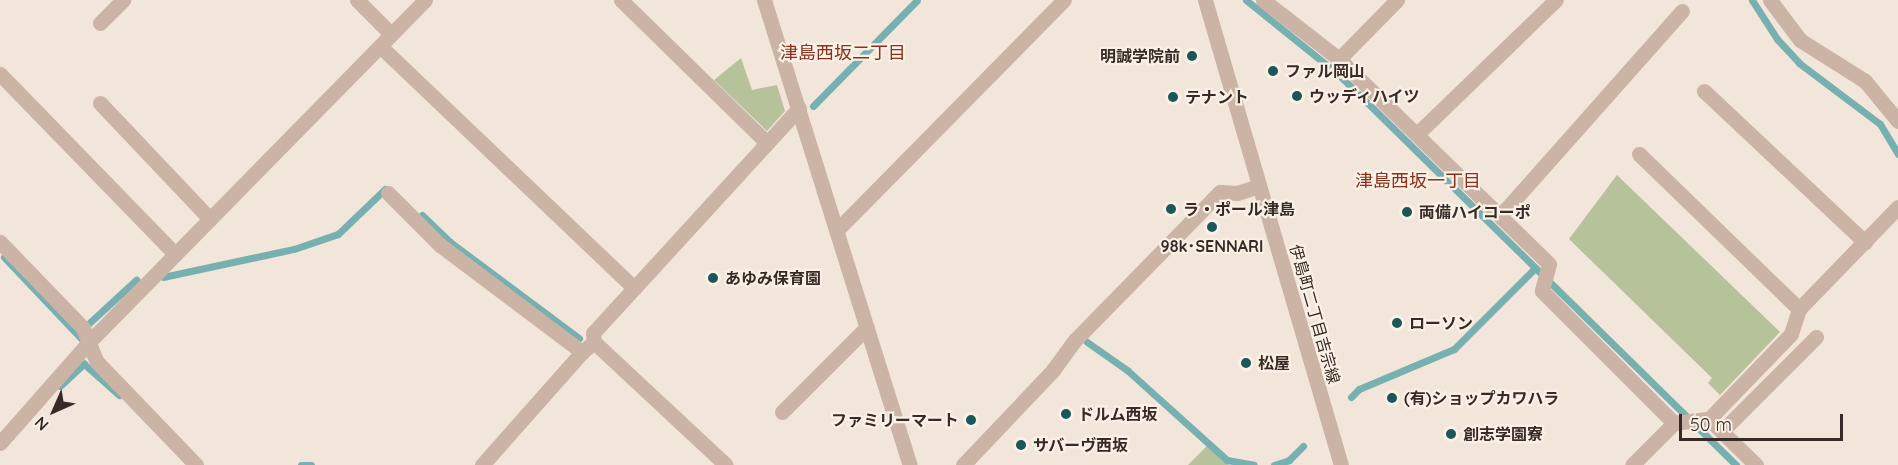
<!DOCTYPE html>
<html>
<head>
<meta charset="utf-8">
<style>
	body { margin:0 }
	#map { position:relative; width:1898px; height:465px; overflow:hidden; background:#f2e5d9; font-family:Quicksand,"Noto Sans JP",sans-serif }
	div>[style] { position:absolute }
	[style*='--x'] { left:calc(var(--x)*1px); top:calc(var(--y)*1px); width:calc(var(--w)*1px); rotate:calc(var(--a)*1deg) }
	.green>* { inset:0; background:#b6c299 }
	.stream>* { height:7px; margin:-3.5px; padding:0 3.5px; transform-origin:3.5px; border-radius:3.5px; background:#77b0b0 }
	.minor>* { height:15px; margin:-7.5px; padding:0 7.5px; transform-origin:7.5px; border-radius:7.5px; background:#cbb4a5 }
	.tertiary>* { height:15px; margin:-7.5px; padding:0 7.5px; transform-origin:7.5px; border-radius:7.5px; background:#cbb4a5 }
	.dots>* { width:16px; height:16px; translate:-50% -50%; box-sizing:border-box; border:3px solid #faf0e5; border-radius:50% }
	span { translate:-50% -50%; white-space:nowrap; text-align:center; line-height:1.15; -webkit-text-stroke:4.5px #faf0e5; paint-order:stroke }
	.poi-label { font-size:16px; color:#362b26; font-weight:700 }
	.right { translate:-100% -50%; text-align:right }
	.left { translate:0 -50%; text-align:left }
	.street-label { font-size:16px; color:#362b26 }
	.neighbourhood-label { font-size:18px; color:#88311d }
	.north { position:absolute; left:24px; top:381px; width:60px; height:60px; -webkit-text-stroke:4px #faf0e5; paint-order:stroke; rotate:225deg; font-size:16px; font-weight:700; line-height:24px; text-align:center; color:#362b26 }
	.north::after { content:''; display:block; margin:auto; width:21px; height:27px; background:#362b26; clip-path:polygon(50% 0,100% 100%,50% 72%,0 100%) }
	.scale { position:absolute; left:1679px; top:414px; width:164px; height:27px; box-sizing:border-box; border:3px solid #362b26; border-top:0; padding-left:8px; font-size:18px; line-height:21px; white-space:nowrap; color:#362b26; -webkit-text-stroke:4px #faf0e5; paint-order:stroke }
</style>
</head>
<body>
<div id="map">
	<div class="green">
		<i style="clip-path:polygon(741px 58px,752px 90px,777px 85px,785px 111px,767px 131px,714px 80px)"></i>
		<i style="clip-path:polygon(1617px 175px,1780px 332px,1720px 395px,1708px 383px,1712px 378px,1569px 239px)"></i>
		<i style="clip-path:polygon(1208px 445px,1228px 465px,1188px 465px)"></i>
	</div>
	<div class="stream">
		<i style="--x:1246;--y:0;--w:118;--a:38.8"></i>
		<i style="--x:1338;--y:74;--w:558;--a:44.49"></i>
		<i style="--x:1752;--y:0;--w:46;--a:57.3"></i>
		<i style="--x:1777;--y:39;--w:33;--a:47"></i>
		<i style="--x:1799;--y:63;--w:101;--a:37"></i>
		<i style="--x:1880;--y:124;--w:35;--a:59"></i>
		<i style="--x:813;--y:106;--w:148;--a:-45.5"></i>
		<i style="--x:422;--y:215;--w:39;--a:44"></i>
		<i style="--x:450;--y:242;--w:161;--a:36.7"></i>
		<i style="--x:4;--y:257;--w:112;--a:46.5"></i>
		<i style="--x:163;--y:277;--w:134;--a:-12.1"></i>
		<i style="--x:294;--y:249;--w:46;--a:-18.8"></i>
		<i style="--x:338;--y:234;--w:65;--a:-43.8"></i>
		<i style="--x:87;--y:325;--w:67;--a:-42.6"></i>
		<i style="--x:1087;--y:342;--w:49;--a:35"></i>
		<i style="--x:1127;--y:370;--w:135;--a:42"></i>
		<i style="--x:1227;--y:460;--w:27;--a:10"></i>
		<i style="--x:60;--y:386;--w:33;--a:-43"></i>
		<i style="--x:84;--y:364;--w:47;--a:41.5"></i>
		<i style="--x:1351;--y:397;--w:11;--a:-45"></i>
		<i style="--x:1359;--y:389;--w:103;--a:-22.8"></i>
		<i style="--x:1454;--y:349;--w:115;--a:-45"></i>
		<i style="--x:301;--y:465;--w:10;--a:0"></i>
		<i style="--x:1274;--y:465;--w:16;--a:-18"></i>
		<i style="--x:1289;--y:460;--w:20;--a:-45"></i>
	</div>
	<div class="minor">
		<i style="--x:357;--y:0;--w:48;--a:45"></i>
		<i style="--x:621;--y:0;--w:204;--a:44.4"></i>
		<i style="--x:764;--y:0;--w:487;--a:72.6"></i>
		<i style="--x:1263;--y:0;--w:96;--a:37.8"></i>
		<i style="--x:1339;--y:59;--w:293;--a:44.3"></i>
		<i style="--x:1549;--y:264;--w:28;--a:105"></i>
		<i style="--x:1542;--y:291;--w:187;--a:45"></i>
		<i style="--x:1674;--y:423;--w:59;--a:135"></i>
		<i style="--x:1770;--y:0;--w:50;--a:53.1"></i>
		<i style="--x:1800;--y:40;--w:77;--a:32.2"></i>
		<i style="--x:1865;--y:81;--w:52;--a:50.5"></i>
		<i style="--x:100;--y:23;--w:33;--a:-45"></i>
		<i style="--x:380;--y:46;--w:351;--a:43.6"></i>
		<i style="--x:1339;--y:59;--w:83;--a:-45.5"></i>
		<i style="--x:0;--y:74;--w:251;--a:45.8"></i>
		<i style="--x:1704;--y:91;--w:221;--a:43.2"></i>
		<i style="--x:100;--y:103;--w:160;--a:46.5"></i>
		<i style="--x:1417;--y:134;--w:193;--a:-44"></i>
		<i style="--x:1639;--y:154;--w:223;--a:44.1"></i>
		<i style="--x:1799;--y:309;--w:26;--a:108"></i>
		<i style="--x:1791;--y:334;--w:118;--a:134"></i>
		<i style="--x:388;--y:193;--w:74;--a:45"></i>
		<i style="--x:440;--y:245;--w:178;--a:37"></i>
		<i style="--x:582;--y:352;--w:16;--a:-40"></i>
		<i style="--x:594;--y:342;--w:9;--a:-96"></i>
		<i style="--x:593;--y:333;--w:305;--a:-47.5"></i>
		<i style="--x:1500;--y:216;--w:274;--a:-48.4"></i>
		<i style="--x:837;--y:230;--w:323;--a:-45.4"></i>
		<i style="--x:0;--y:242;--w:120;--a:46"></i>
		<i style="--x:83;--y:328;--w:37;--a:68"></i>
		<i style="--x:97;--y:362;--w:143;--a:46.1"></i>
		<i style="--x:1799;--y:309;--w:142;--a:-45.9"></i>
		<i style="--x:594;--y:342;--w:180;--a:43"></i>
		<i style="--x:782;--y:412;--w:120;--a:-45"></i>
		<i style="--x:1674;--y:423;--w:35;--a:-7"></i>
		<i style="--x:1709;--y:419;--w:66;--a:44.4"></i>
		<i style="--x:1722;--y:431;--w:133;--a:-45"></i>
		<i style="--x:0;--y:443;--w:136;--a:-48.6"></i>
		<i style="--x:90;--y:341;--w:478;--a:-45.5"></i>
		<i style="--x:482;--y:465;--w:151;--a:-48.5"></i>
		<i style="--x:963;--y:465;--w:131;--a:-46.5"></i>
		<i style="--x:1053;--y:370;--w:37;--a:-54"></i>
		<i style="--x:1075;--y:340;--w:207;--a:-45.6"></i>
		<i style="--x:1220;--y:192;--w:17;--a:3"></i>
		<i style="--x:1237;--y:193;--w:23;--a:-18"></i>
	</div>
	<div class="tertiary">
		<i style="--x:1205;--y:0;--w:484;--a:73.7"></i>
	</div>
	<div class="dots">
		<i style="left:1192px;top:56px;background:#1b5759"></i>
		<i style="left:1273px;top:71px;background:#1b5759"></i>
		<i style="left:1297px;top:96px;background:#1b5759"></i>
		<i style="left:1173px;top:97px;background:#1b5759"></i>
		<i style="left:1171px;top:209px;background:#1b5759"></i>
		<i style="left:1407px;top:212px;background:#1b5759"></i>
		<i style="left:1212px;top:227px;background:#1b5759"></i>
		<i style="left:713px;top:278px;background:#1b5759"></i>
		<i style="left:1397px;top:323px;background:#1b5759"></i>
		<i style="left:1246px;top:363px;background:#1b5759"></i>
		<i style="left:1392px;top:398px;background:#1b5759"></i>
		<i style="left:1066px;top:414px;background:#1b5759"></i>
		<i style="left:971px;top:420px;background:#1b5759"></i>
		<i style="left:1451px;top:434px;background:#1b5759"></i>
		<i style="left:1021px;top:445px;background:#1b5759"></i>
	</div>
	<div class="poi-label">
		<span class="right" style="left:1180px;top:56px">明誠学院前</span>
		<span class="left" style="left:1285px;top:71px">ファル岡山</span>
		<span class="left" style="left:1309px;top:96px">ウッディハイツ</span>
		<span class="left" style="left:1185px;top:97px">テナント</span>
		<span class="left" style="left:1183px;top:209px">ラ・ポール津島</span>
		<span class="left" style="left:1419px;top:212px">両備ハイコーポ</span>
		<span style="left:1212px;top:246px">98k･SENNARI</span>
		<span class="left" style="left:725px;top:278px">あゆみ保育園</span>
		<span class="left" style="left:1409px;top:323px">ローソン</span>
		<span class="left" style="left:1258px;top:363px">松屋</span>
		<span class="left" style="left:1404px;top:398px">(有)ショップカワハラ</span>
		<span class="left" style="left:1078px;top:414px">ドルム西坂</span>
		<span class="right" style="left:959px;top:420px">ファミリーマート</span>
		<span class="left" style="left:1463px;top:434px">創志学園寮</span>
		<span class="left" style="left:1033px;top:445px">サバーヴ西坂</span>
	</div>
	<div class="street-label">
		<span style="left:1315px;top:314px;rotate:74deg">伊島町二丁目吉宗線</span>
	</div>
	<div class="neighbourhood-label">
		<span style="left:843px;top:53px">津島西坂二丁目</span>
		<span style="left:1418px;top:181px">津島西坂一丁目</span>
	</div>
	<div class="north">N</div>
	<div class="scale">50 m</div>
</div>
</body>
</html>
